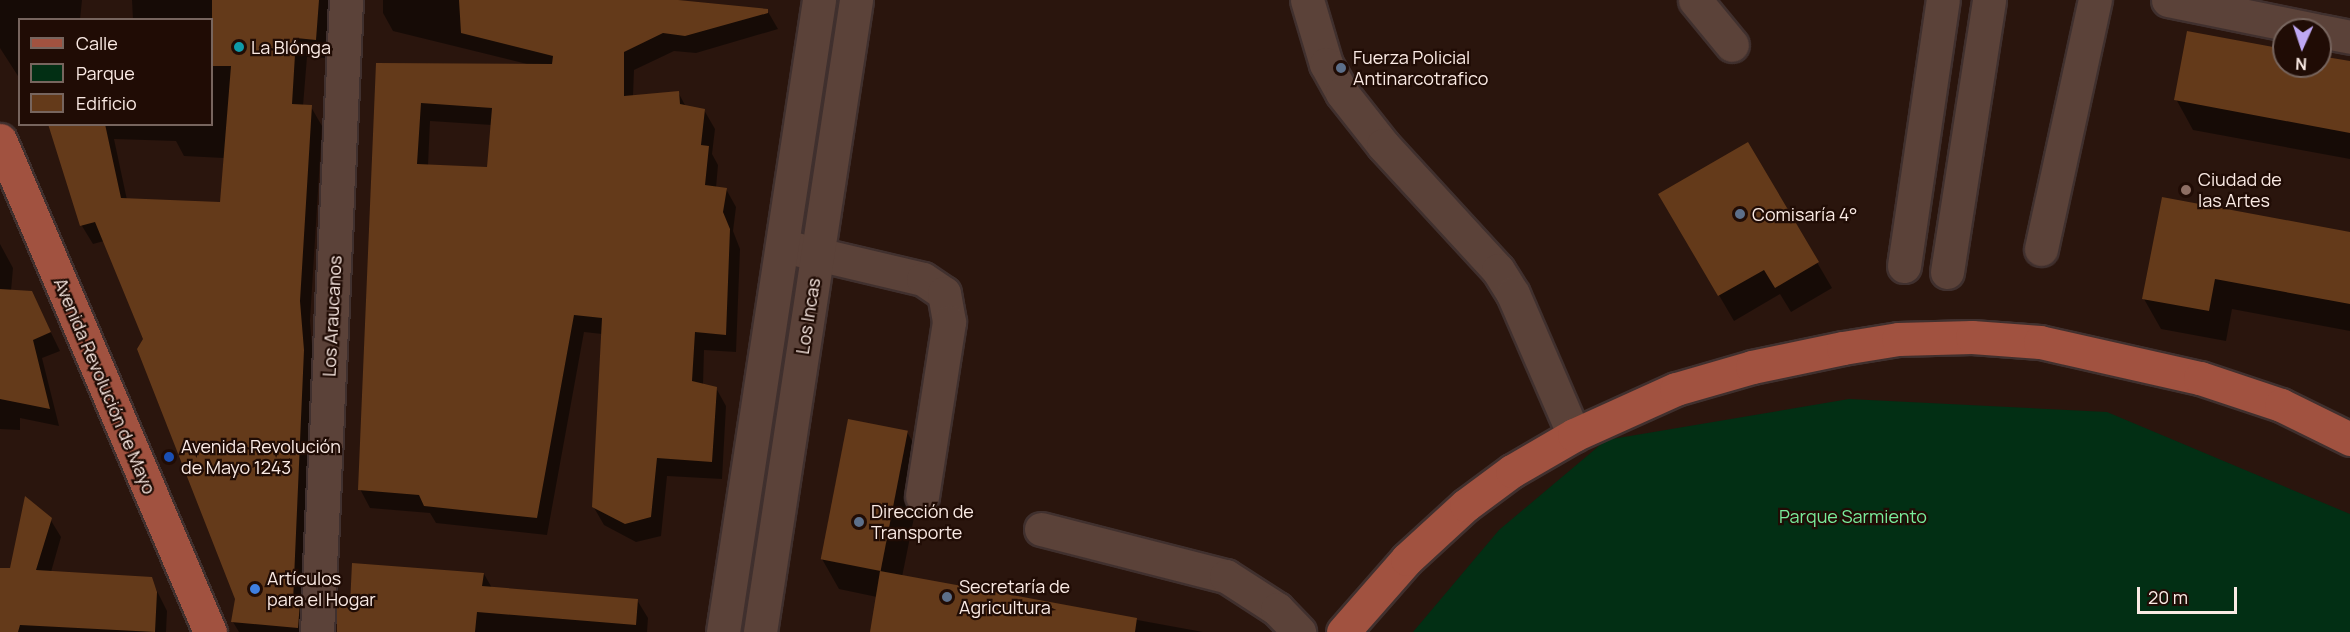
<!DOCTYPE html>
<html>
<head>
<meta charset="utf-8">
<style>
	body { margin:0 }
	#map { position:relative; width:2350px; height:632px; overflow:hidden; background:#2a150d; font-family:Manrope,sans-serif }
	div>[style] { position:absolute }
	[style*='--x'] { left:calc(var(--x)*1px); top:calc(var(--y)*1px); width:calc(var(--w)*1px); rotate:calc(var(--a)*1deg) }
	.green>* { inset:0; background:#022f14 }
	.shadow>* { inset:0; background:#0007 }
	.building>* { inset:0; background:#643a1a; transform-origin:0 0 }
	.roads { filter:drop-shadow(2px 0 #40302e) drop-shadow(-2px 0 #40302e) drop-shadow(0 2px #40302e) drop-shadow(0 -2px #40302e) }
	.minor>* { height:33px; margin:-16.5px; padding:0 16.5px; transform-origin:16.5px; border-radius:16.5px; background:#5b4239 }
	.major>* { height:33px; margin:-16.5px; padding:0 16.5px; transform-origin:16.5px; border-radius:16.5px; background:#a15240 }
	.dots>* { width:16px; height:16px; translate:-50% -50%; box-sizing:border-box; border:3px solid #200c05; border-radius:50% }
	span { translate:-50% -50%; white-space:nowrap; text-align:center; line-height:1.15; -webkit-text-stroke:4.5px #200c05; paint-order:stroke }
	.poi-label { font-size:18px; color:#faeae4 }
	.left { translate:0 -50%; text-align:left }
	.street-label { font-size:18px; color:#faeae4 }
	.park-label { font-size:18px; color:#79ec9b }
	.legend { position:absolute; left:18px; top:18px; width:195px; height:108px; box-sizing:border-box; background:#200c05; border:2px solid #77655e; margin:0; padding:8px 10px; list-style:none; font-size:18px; color:#faeae4 }
	.legend li { display:flex; align-items:center; gap:12px; height:30px }
	.legend b { width:30px; border:2px solid #77655e }
	.north { position:absolute; left:2272px; top:18px; width:60px; height:60px; box-sizing:border-box; background:#200c05; border:2px solid #77655e; border-radius:50%; rotate:183deg; font-size:16px; font-weight:700; line-height:24px; text-align:center; color:#faeae4 }
	.north::after { content:''; display:block; margin:auto; width:21px; height:27px; background:#bfa8f4; clip-path:polygon(50% 0,100% 100%,50% 72%,0 100%) }
	.scale { position:absolute; left:2137px; top:587px; width:100px; height:27px; box-sizing:border-box; border:3px solid #faeae4; border-top:0; padding-left:8px; font-size:18px; line-height:21px; white-space:nowrap; color:#faeae4; -webkit-text-stroke:4px #200c05; paint-order:stroke }
</style>
</head>
<body>
<div id="map">
	<div class="green">
		<i style="clip-path:polygon(1849px 399px,2107px 412px,2350px 514px,2350px 632px,1413px 632px,1499px 530px,1606px 440px)"></i>
	</div>
	<div class="shadow">
		<i style="clip-path:polygon(0 0,82px 0,80px 20px,20px 20px,18px 76px,0 48px)"></i>
		<i style="clip-path:polygon(evenodd,132px 0,328px 0,330px 3px,326px 58px,307px 57px,303px 106px,311px 107px,322px 126px,310px 321px,314px 370px,309px 632px,239px 632px,233px 622px,237px 599px,145px 339px,104px 241px,93px 244px,82px 226px,49px 124px,212px 124px,212px 20px,133px 20px,132px 0,114px 139px,176px 141px,184px 156px,224px 158px,221px 204px,127px 200px,114px 139px)"></i>
		<i style="clip-path:polygon(evenodd,383px 0,657px 0,767px 10px,778px 29px,696px 53px,674px 51px,634px 70px,633px 96px,678px 92px,686px 107px,704px 110px,715px 129px,712px 154px,718px 165px,716px 188px,726px 189px,736px 207px,733px 231px,740px 249px,736px 352px,704px 350px,703px 385px,716px 388px,726px 406px,722px 479px,667px 476px,661px 536px,636px 542px,604px 525px,593px 506px,602px 334px,584px 332px,547px 535px,436px 523px,430px 513px,370px 508px,360px 489px,377px 65px,527px 64px,393px 31px,383px 13px,383px 0,430px 121px,492px 125px,489px 169px,428px 166px,430px 121px)"></i>
		<i style="clip-path:polygon(2284px 51px,2284px 66px,2320px 66px,2320px 57px,2350px 63px,2350px 159px,2193px 130px,2176px 99px)"></i>
		<i style="clip-path:polygon(1748px 144px,1832px 288px,1791px 312px,1780px 294px,1734px 321px,1660px 194px)"></i>
		<i style="clip-path:polygon(2350px 234px,2350px 331px,2232px 309px,2226px 341px,2161px 329px,2144px 299px)"></i>
		<i style="clip-path:polygon(0 244px,13px 268px,11px 291px,31px 292px,60px 351px,42px 358px,59px 426px,20px 418px,20px 430px,0 429px)"></i>
		<i style="clip-path:polygon(907px 432px,925px 463px,902px 577px,1203px 632px,874px 632px,877px 597px,839px 589px,822px 559px)"></i>
		<i style="clip-path:polygon(50px 519px,61px 537px,51px 572px,151px 579px,167px 611px,166px 632px,0 632px,0 569px,11px 570px)"></i>
		<i style="clip-path:polygon(484px 574px,492px 588px,637px 600px,648px 618px,647px 632px,338px 632px,351px 606px)"></i>
	</div>
	<div class="building">
		<i style="clip-path:polygon(212px 0,319px 0,316px 40px,296px 38px,292px 104px,312px 105px,300px 301px,304px 350px,293px 602px,300px 602px,298px 628px,231px 622px,235px 599px,137px 349px,143px 339px,95px 222px,80px 226px,48px 124px,105px 124px,121px 198px,220px 202px,231px 66px,212px 66px)"></i>
		<i style="clip-path:polygon(evenodd,459px 0,678px 0,768px 9px,768px 13px,685px 36px,663px 33px,624px 52px,624px 96px,679px 91px,680px 104px,705px 109px,701px 145px,709px 146px,705px 185px,727px 188px,723px 212px,730px 229px,726px 335px,695px 332px,692px 381px,717px 387px,712px 462px,657px 458px,651px 517px,625px 524px,592px 507px,602px 318px,574px 315px,537px 518px,424px 506px,419px 495px,358px 490px,376px 63px,552px 64px,553px 56px,461px 33px,459px 0,421px 103px,492px 108px,487px 167px,417px 164px,421px 103px)"></i>
		<i style="clip-path:polygon(2187px 31px,2284px 49px,2284px 66px,2320px 66px,2320px 56px,2350px 61px,2350px 133px,2174px 100px)"></i>
		<i style="clip-path:polygon(1748px 142px,1819px 262px,1775px 288px,1764px 270px,1718px 296px,1658px 194px)"></i>
		<i style="clip-path:polygon(2162px 197px,2350px 232px,2350px 304px,2215px 279px,2209px 311px,2142px 299px)"></i>
		<i style="clip-path:polygon(0 289px,32px 291px,51px 332px,33px 340px,50px 409px,0 399px)"></i>
		<i style="left:848px;top:419px;width:61px;height:143px;rotate:11deg"></i>
		<i style="clip-path:polygon(25px 496px,52px 518px,36px 570px,152px 577px,157px 592px,155px 632px,20px 625px,18px 632px,0 632px,0 568px,10px 568px)"></i>
		<i style="clip-path:polygon(352px 563px,484px 573px,482px 586px,638px 599px,636px 625px,477px 612px,475px 632px,337px 632px,337px 604px,350px 605px)"></i>
		<i style="clip-path:polygon(880px 571px,1137px 618px,1135px 632px,870px 632px)"></i>
	</div>
	<div class="roads">
		<div class="minor">
			<i style="--x:1307;--y:0;--w:67;--a:73.5"></i>
			<i style="--x:1326;--y:64;--w:33;--a:61"></i>
			<i style="--x:1342;--y:93;--w:66;--a:51.7"></i>
			<i style="--x:1383;--y:145;--w:170;--a:47.4"></i>
			<i style="--x:1498;--y:270;--w:28;--a:58"></i>
			<i style="--x:1513;--y:294;--w:154;--a:66.6"></i>
			<i style="--x:1695;--y:0;--w:58;--a:50.6"></i>
			<i style="--x:2168;--y:0;--w:151;--a:11.5"></i>
			<i style="--x:2320;--y:31;--w:31;--a:11"></i>
			<i style="--x:796;--y:249;--w:130;--a:13.3"></i>
			<i style="--x:923;--y:279;--w:25;--a:34"></i>
			<i style="--x:944;--y:293;--w:29;--a:80"></i>
			<i style="--x:949;--y:322;--w:176;--a:98.8"></i>
			<i style="--x:2041;--y:249;--w:255;--a:-77.8"></i>
			<i style="--x:1904;--y:266;--w:269;--a:-81.7"></i>
			<i style="--x:1947;--y:272;--w:275;--a:-81.2"></i>
			<i style="--x:1041;--y:529;--w:191;--a:14.3"></i>
			<i style="--x:1226;--y:576;--w:61;--a:32.9"></i>
			<i style="--x:1277;--y:609;--w:32;--a:46"></i>
			<i style="--x:317;--y:632;--w:633;--a:-87.37"></i>
			<i style="--x:723;--y:632;--w:639;--a:-81.36"></i>
			<i style="--x:760;--y:632;--w:639;--a:-81.36"></i>
		</div>
		<div class="major">
			<i style="--x:0;--y:140;--w:535;--a:66.89"></i>
			<i style="--x:1343;--y:632;--w:97;--a:-48.8"></i>
			<i style="--x:1407;--y:559;--w:80;--a:-42.5"></i>
			<i style="--x:1466;--y:505;--w:57;--a:-36.5"></i>
			<i style="--x:1512;--y:471;--w:72;--a:-30.1"></i>
			<i style="--x:1574;--y:435;--w:112;--a:-24.3"></i>
			<i style="--x:1676;--y:389;--w:79;--a:-16.1"></i>
			<i style="--x:1752;--y:367;--w:93;--a:-11.8"></i>
			<i style="--x:1843;--y:348;--w:56;--a:-9.3"></i>
			<i style="--x:1898;--y:339;--w:74;--a:-1.5"></i>
			<i style="--x:1972;--y:337;--w:68;--a:4.2"></i>
			<i style="--x:2040;--y:342;--w:164;--a:12.7"></i>
			<i style="--x:2200;--y:378;--w:85;--a:18.4"></i>
			<i style="--x:2281;--y:405;--w:77;--a:26.2"></i>
		</div>
	</div>
	<div class="dots">
		<i style="left:239px;top:47px;background:#0f9aa8"></i>
		<i style="left:1341px;top:68px;background:#5c6f8a"></i>
		<i style="left:2186px;top:190px;background:#8d6e63"></i>
		<i style="left:1740px;top:214px;background:#5c6f8a"></i>
		<i style="left:169px;top:457px;background:#1a4fb4"></i>
		<i style="left:859px;top:522px;background:#5c6f8a"></i>
		<i style="left:255px;top:589px;background:#3f7fe0"></i>
		<i style="left:947px;top:597px;background:#5c6f8a"></i>
	</div>
	<div class="poi-label">
		<span class="left" style="left:251px;top:47px">La Blónga</span>
		<span class="left" style="left:1353px;top:68px">Fuerza Policial<br>Antinarcotrafico</span>
		<span class="left" style="left:2198px;top:190px">Ciudad de<br>las Artes</span>
		<span class="left" style="left:1752px;top:214px">Comisaría 4°</span>
		<span class="left" style="left:181px;top:457px">Avenida Revolución<br>de Mayo 1243</span>
		<span class="left" style="left:871px;top:522px">Dirección de<br>Transporte</span>
		<span class="left" style="left:267px;top:589px">Artículos<br>para el Hogar</span>
		<span class="left" style="left:959px;top:597px">Secretaría de<br>Agricultura</span>
	</div>
	<div class="street-label">
		<span style="left:332px;top:316px;rotate:-87deg">Los Araucanos</span>
		<span style="left:808px;top:316px;rotate:-81deg">Los Incas</span>
		<span style="left:105px;top:386px;rotate:67deg">Avenida Revolución de Mayo</span>
	</div>
	<div class="park-label">
		<span style="left:1853px;top:516px">Parque Sarmiento</span>
	</div>
	<ul class="legend">
	<li><b style="height:8px;background:#a15240"></b>Calle</li>
	<li><b style="height:16px;background:#022f14"></b>Parque</li>
	<li><b style="height:16px;background:#643a1a"></b>Edificio</li>
	</ul>
	<div class="north">N</div>
	<div class="scale">20 m</div>
</div>
</body>
</html>
